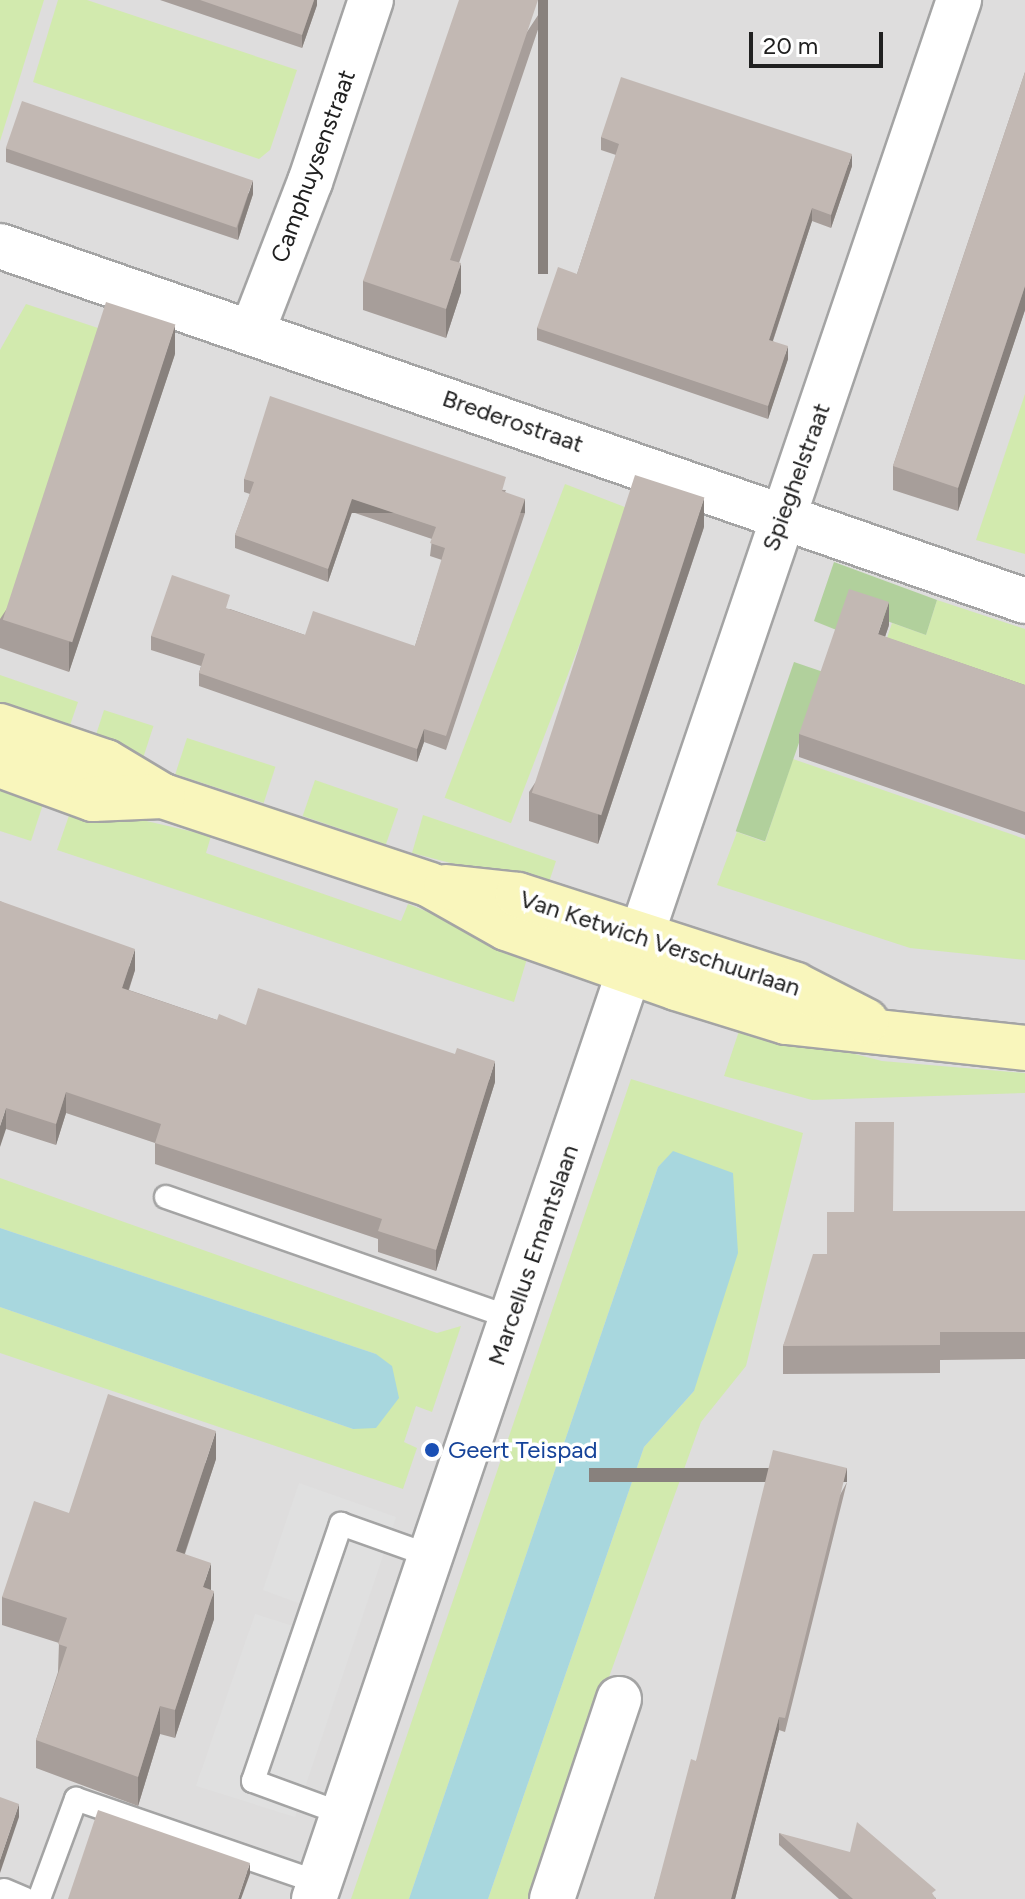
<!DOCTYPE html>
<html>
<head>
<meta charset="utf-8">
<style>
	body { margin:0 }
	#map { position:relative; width:1025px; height:1899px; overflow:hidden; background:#f1ece7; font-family:Figtree,sans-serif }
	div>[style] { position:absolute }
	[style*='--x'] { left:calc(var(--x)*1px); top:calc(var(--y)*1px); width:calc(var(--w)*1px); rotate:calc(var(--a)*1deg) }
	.residential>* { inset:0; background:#dedddd; transform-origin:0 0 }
	.grass>* { inset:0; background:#d2eaae; transform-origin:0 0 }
	.forest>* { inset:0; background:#b1d09c; transform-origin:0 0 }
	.parking>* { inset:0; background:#e0e0e0 }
	.water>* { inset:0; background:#a8d7de }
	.roads { filter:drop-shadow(2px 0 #a4a4a4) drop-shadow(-2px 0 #a4a4a4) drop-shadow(0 2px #a4a4a4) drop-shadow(0 -2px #a4a4a4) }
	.service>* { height:22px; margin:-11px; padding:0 11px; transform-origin:11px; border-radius:11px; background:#fff }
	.minor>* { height:44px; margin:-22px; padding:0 22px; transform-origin:22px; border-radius:22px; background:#fff }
	.secondary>* { height:44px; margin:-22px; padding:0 22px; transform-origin:22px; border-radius:22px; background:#f9f6bc }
	.wall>* { inset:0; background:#a79e9a }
	.shaded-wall>* { inset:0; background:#88817d; transform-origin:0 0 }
	.building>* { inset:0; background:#c2b8b3; transform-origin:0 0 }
	.dots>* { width:22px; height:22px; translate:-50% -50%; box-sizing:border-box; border:4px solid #fff; border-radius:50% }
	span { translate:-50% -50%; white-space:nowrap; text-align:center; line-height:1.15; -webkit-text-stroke:7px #fff; paint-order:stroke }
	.street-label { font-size:24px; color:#202020 }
	.transit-label { font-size:24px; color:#164399 }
	.left { translate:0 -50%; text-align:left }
	.scale { position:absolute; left:749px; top:32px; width:134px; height:36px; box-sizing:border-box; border:4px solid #202020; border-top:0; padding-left:10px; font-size:24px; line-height:28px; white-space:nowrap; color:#202020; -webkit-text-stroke:6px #fff; paint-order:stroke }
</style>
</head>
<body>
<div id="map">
	<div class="residential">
		<i style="left:0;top:0;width:1025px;height:1899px"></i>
	</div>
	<div class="grass">
		<i style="clip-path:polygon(0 0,44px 0,0 141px)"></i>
		<i style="clip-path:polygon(58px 0,87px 0,297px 70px,270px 150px,259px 159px,33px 82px)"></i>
		<i style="clip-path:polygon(26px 304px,104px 330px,0 640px,0 350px)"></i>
		<i style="clip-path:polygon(1025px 394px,1025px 554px,976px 540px)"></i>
		<i style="left:565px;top:484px;width:71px;height:336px;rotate:21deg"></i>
		<i style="clip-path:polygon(937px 600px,1025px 629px,1025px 704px,881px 656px,892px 623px,926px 635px)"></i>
		<i style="clip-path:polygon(0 675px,78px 702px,66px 737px,0 714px)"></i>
		<i style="left:104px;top:710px;width:52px;height:38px;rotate:18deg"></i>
		<i style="left:187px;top:738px;width:93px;height:38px;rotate:18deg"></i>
		<i style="clip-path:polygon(793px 759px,1025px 839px,1025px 960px,910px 948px,717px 885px,737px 832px,765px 842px)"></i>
		<i style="clip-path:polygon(0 775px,46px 795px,31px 841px,0 831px)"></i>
		<i style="left:315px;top:780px;width:88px;height:38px;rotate:19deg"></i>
		<i style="clip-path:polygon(73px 804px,211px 836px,206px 853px,401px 921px,408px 904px,529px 952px,514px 1002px,57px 850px)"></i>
		<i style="clip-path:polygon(423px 815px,556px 861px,547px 888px,412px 853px)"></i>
		<i style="clip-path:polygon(741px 1025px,882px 1061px,1025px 1073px,1025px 1093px,812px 1100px,724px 1076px)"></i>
		<i style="clip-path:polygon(631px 1079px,803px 1133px,746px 1366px,701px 1422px,529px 1899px,488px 1899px,644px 1447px,694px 1391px,674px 1151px,658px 1167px,409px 1899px,351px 1899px)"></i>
		<i style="clip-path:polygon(0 1178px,437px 1333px,461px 1326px,432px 1412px,416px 1406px,404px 1442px,417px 1448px,403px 1489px,0 1353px,0 1307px,353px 1429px,376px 1354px,0 1228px)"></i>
	</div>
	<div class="forest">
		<i style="clip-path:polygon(834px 562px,937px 600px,926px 635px,848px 607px,839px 631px,814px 621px)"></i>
		<i style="left:794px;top:662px;width:31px;height:179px;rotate:19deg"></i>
	</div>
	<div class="parking">
		<i style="clip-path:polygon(299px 1483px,396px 1517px,295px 1817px,196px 1786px,255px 1614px,293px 1626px,301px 1604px,263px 1590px)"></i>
	</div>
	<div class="water">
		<i style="clip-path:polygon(673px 1151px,733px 1173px,738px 1253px,694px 1391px,644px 1447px,488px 1899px,409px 1899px,658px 1167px)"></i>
		<i style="clip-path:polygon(0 1228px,376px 1354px,392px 1366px,399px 1398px,376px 1428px,353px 1429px,0 1307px)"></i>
	</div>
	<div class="roads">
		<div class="service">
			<i style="--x:166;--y:1197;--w:367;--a:19.3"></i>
			<i style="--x:343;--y:1814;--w:96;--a:-159.9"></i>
			<i style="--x:253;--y:1781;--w:272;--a:-71.1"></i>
			<i style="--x:341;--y:1524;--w:96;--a:19.6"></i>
			<i style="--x:4;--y:1890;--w:23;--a:23"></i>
			<i style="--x:39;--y:1899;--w:107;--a:-69.7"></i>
			<i style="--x:76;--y:1799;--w:258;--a:19"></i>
		</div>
		<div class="minor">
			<i style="--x:0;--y:246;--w:1085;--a:19.1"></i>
			<i style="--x:252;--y:332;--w:161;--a:-68.9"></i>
			<i style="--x:310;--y:182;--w:192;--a:-71.5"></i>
			<i style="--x:314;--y:1899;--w:2006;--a:-71.24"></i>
			<i style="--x:552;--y:1899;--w:211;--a:-71.5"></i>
		</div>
		<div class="secondary">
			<i style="--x:0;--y:726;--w:112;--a:18.8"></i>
			<i style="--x:106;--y:762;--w:66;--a:30.8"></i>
			<i style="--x:163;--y:796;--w:281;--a:18.4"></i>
			<i style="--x:430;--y:885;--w:87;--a:29.5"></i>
			<i style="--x:506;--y:928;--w:180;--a:19.4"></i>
			<i style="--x:676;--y:988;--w:115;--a:17.2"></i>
			<i style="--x:786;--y:1022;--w:240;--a:6.2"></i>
			<i style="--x:0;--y:765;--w:99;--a:20.1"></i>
			<i style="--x:93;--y:799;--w:70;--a:-2.5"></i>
			<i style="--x:446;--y:887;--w:72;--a:6.3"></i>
			<i style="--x:518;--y:895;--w:292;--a:17.9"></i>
			<i style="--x:796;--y:985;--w:79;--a:27.2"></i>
		</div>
	</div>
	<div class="wall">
		<i style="clip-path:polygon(160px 0,317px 0,317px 5px,302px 48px)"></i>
		<i style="clip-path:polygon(548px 0,459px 263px,461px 292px,446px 338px,363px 310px,363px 281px)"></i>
		<i style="clip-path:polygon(1025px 72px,1025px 310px,958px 511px,893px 490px,893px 466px)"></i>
		<i style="clip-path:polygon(601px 137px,852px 166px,831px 228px,812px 221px,773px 341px,788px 359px,768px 419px,537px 340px,537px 328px,577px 274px,616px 155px,601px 150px)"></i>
		<i style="clip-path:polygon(6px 148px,253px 194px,238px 240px,6px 162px)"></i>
		<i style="clip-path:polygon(175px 354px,69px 672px,0 648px,0 619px)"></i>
		<i style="clip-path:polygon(244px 479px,506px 490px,505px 492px,525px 513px,446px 750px,424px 742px,417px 762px,199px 686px,199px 673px,201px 666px,151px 650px,151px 636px,230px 609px,305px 635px,415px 646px,442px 560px,430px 556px,432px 539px,352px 512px,328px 582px,235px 548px,235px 535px,250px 494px,244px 492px)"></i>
		<i style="clip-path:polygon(704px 527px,598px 844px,529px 821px,529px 792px)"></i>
		<i style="clip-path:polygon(889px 625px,885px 637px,1025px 685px,1025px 835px,799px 757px,799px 734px)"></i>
		<i style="clip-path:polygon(0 901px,135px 970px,129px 990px,217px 1020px,495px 1082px,436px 1271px,378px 1252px,378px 1239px,155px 1164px,155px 1143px,66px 1113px,56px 1145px,6px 1129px)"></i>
		<i style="clip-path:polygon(894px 1211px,1025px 1211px,1025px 1359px,940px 1360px,940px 1373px,783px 1374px,783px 1346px,827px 1254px)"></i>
		<i style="clip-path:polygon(216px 1459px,185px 1554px,211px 1590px,214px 1619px,175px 1738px,160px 1734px,138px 1806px,36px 1768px,36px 1740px,58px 1672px,59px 1643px,2px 1625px,2px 1597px,69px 1513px)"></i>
		<i style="clip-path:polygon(847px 1482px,785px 1732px,779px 1730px,735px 1899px,654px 1899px,696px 1761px)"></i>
		<i style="clip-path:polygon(779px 1833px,936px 1898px,936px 1899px,839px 1899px,779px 1845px)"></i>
	</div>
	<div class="shaded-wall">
		<i style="clip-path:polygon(314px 0,317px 0,317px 5px,302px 48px,302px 35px)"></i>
		<i style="left:538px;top:0;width:10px;height:274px"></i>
		<i style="clip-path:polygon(852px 154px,852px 166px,831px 228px,831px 215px)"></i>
		<i style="clip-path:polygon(253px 180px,253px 194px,238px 240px,238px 226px)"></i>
		<i style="clip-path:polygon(812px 208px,812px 221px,769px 352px,769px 340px)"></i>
		<i style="clip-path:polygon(461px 263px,461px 292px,446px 338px,446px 309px)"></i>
		<i style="clip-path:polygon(1025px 286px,1025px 310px,958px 511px,958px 488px)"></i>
		<i style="clip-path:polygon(175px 325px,175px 354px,69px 672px,69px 643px)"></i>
		<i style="clip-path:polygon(788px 346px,788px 359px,768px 419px,768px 406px)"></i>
		<i style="clip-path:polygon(704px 498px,704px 527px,598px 844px,598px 815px)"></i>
		<i style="clip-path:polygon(352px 499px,352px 512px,328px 582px,328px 569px)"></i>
		<i style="left:525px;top:499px;width:14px;height:250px;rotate:90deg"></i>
		<i style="clip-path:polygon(889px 602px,889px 625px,878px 657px,878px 634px)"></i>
		<i style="clip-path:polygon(424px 729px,424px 742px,417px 762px,417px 749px)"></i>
		<i style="clip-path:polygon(135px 949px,135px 970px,122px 1009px,122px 988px)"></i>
		<i style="clip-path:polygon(495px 1061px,495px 1082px,436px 1271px,436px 1250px)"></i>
		<i style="clip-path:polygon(66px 1092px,66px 1113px,56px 1145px,56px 1124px)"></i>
		<i style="clip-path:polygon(6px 1108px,6px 1129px,0 1147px,0 1126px)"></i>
		<i style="clip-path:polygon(216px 1431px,216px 1459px,176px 1579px,176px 1551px)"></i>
		<i style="left:847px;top:1468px;width:14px;height:258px;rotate:90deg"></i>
		<i style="clip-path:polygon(211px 1563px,211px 1591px,203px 1587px)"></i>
		<i style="clip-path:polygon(214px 1591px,214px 1619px,175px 1738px,175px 1710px)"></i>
		<i style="clip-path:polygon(160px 1706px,160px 1734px,138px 1806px,138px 1777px)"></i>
		<i style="clip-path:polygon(779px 1717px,779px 1730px,735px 1899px,731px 1899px)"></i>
		<i style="clip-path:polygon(19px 1804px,19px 1817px,0 1873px,0 1860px)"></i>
		<i style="clip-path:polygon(250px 1863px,250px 1874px,241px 1899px,238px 1899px)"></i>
	</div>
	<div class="building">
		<i style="clip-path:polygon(200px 0,314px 0,302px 35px)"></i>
		<i style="clip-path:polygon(459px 0,538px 0,450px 260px,461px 263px,446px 309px,363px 281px)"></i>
		<i style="clip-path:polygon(1025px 72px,1025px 286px,958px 488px,893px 466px)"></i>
		<i style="clip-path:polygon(621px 77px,852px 154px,831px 215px,812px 208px,769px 340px,788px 346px,768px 406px,537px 328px,558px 267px,577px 274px,619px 144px,601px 137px)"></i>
		<i style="left:22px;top:101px;width:244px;height:50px;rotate:19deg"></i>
		<i style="left:106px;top:302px;width:73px;height:334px;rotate:18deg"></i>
		<i style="clip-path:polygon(270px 396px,506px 477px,502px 491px,525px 499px,446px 736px,424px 729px,417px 749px,199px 673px,205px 654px,151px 636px,172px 575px,230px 595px,226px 608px,305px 635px,313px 611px,415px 646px,445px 548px,430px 543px,436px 527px,352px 499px,328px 569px,235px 535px,254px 482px,244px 479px)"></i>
		<i style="left:635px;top:475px;width:73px;height:334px;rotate:18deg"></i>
		<i style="clip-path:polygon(849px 589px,889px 602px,878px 634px,1025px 685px,1025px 812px,799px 734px)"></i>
		<i style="clip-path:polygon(0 901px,135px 949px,122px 988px,217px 1020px,219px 1014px,246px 1025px,258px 988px,455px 1054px,457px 1048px,495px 1061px,436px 1250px,378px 1231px,382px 1219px,155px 1143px,161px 1124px,66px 1092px,56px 1124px,6px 1108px,0 1126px)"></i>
		<i style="clip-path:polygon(855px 1122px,894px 1122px,893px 1211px,1025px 1211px,1025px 1332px,940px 1332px,940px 1345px,783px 1346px,813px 1254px,827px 1254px,827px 1212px,854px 1212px)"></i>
		<i style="clip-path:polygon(108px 1394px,216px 1431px,176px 1551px,211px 1563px,203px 1587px,214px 1591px,175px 1710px,160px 1706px,138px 1777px,36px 1740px,67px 1647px,58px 1644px,67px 1618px,2px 1597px,34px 1501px,69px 1513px)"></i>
		<i style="clip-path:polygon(773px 1450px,847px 1468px,785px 1718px,779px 1717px,731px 1899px,654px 1899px,691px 1759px,696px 1761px)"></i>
		<i style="clip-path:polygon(0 1797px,19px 1804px,0 1860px)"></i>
		<i style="clip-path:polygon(98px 1810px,250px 1863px,238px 1899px,68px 1899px)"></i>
		<i style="clip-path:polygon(857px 1822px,936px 1890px,932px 1893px,936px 1899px,853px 1899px,779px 1833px,850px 1852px)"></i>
	</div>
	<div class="dots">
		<i style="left:432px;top:1450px;background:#1a4fb4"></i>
	</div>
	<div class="street-label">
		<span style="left:313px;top:166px;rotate:-70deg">Camphuysenstraat</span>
		<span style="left:513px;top:421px;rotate:19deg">Brederostraat</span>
		<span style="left:796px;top:477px;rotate:-70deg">Spieghelstraat</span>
		<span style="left:660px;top:943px;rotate:18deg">Van Ketwich Verschuurlaan</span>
		<span style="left:533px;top:1255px;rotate:-71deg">Marcellus Emantslaan</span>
	</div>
	<div class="transit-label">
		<span class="left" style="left:448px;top:1450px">Geert Teispad</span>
	</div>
	<div class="scale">20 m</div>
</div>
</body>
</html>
